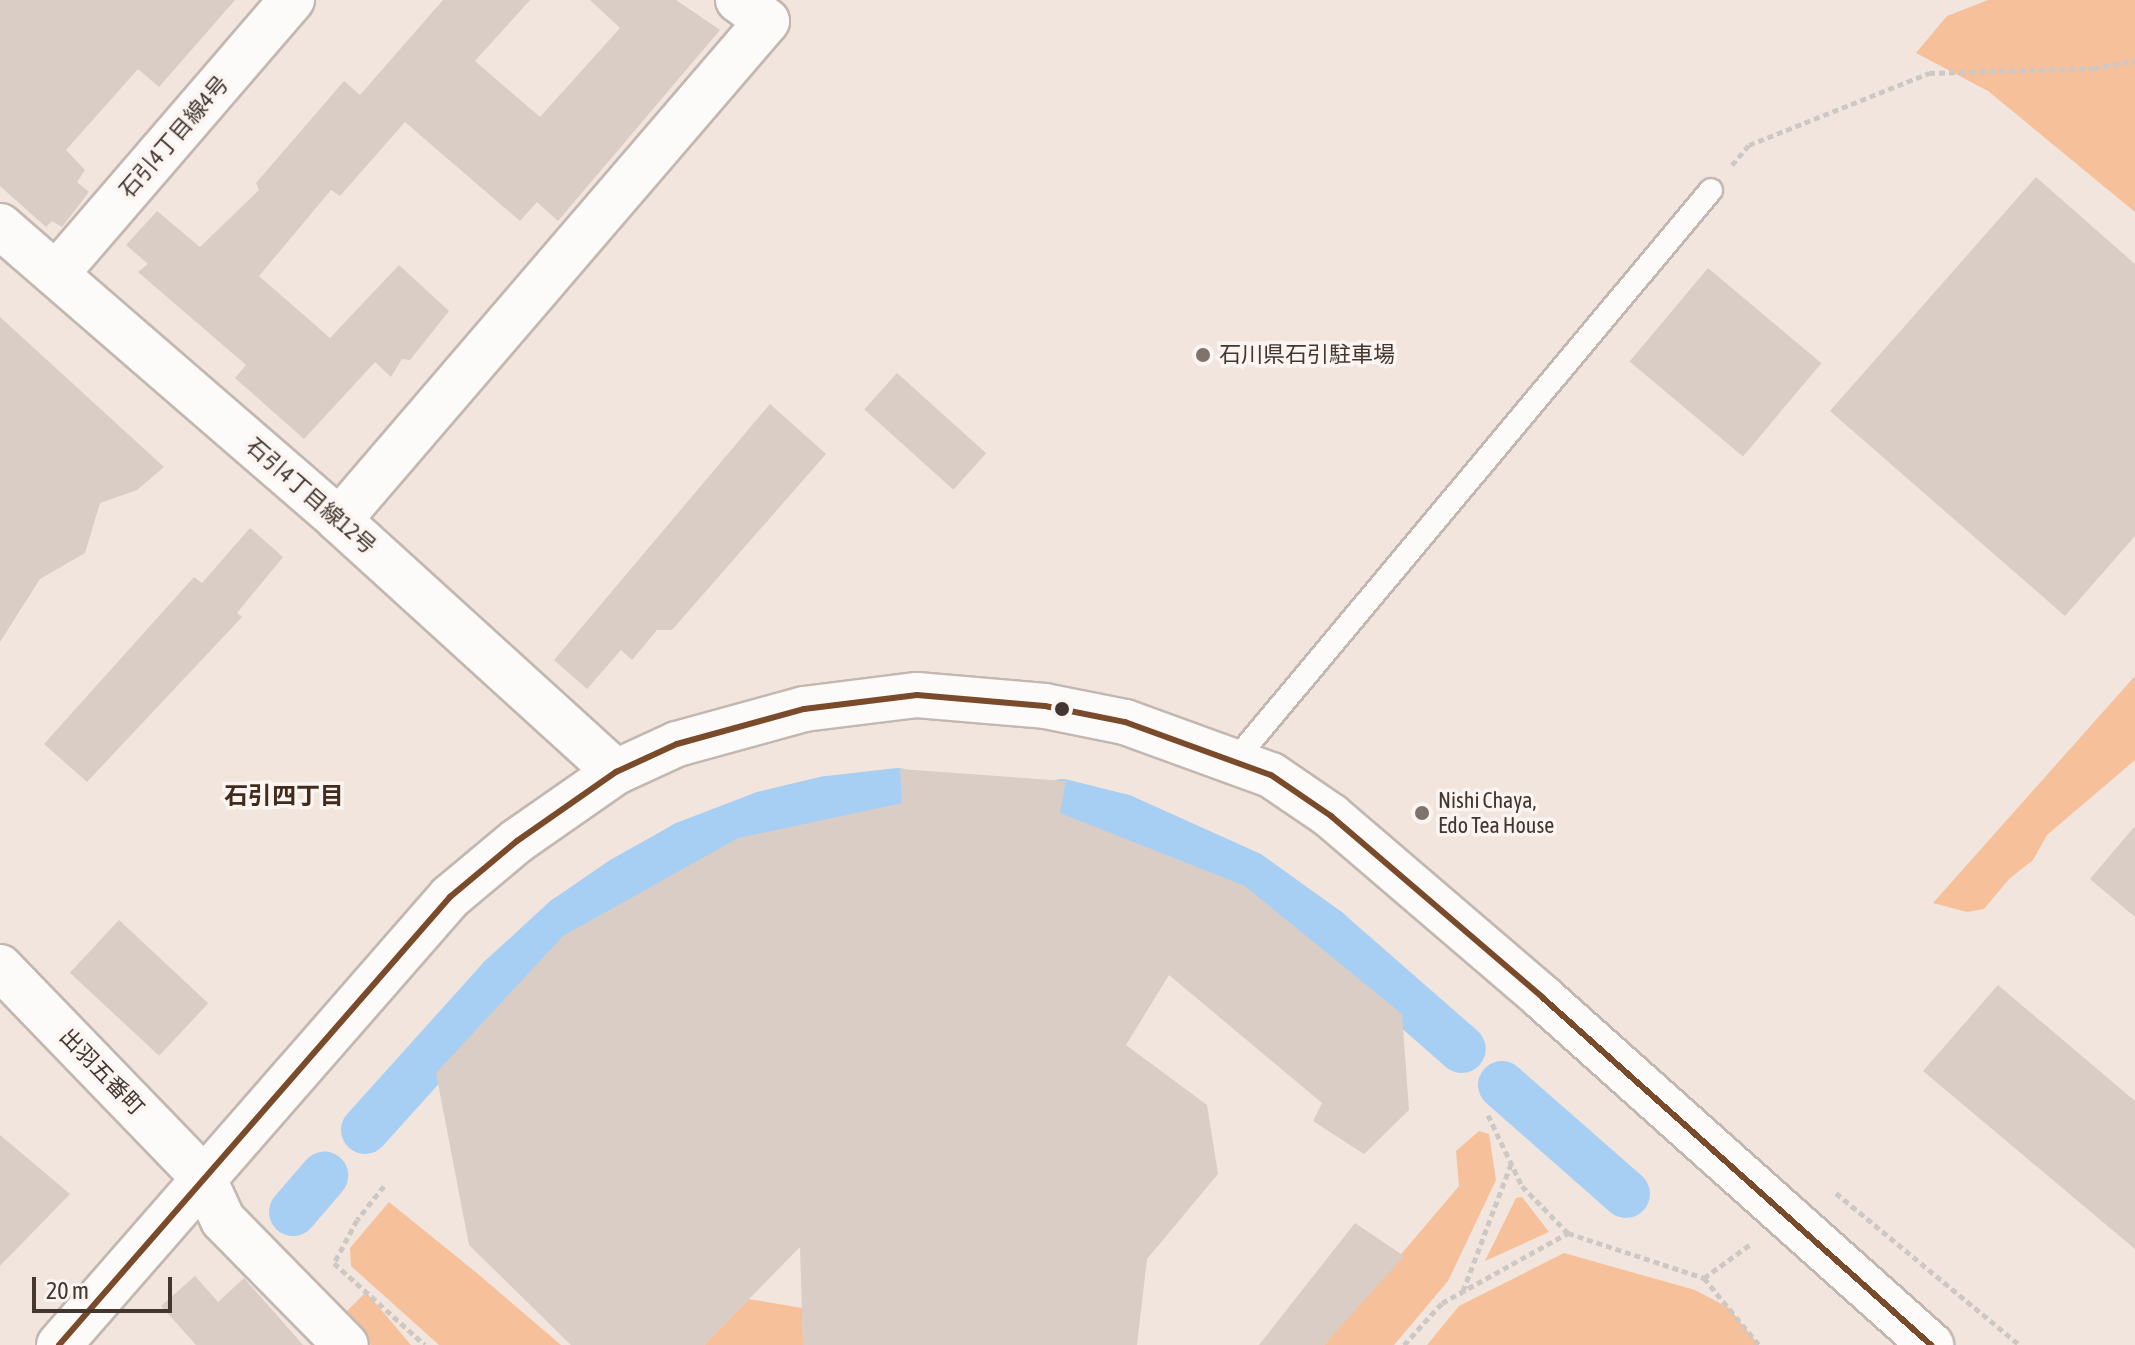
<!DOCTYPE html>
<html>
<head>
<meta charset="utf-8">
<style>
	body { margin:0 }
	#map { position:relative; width:2135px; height:1345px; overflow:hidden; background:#f2e5dd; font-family:"Asap Condensed","Noto Sans JP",sans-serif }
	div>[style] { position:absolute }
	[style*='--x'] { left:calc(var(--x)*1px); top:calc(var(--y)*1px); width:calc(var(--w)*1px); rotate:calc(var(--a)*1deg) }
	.forest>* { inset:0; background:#f5c09a }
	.canal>* { height:48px; margin:-24px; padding:0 24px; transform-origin:24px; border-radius:24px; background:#a7cff3 }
	.building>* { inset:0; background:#d9cdc6; transform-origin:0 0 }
	.path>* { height:5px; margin-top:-2.5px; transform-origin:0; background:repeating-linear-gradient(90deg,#cec8c5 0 6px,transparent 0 10px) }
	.roads { filter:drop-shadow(2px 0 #c3b8b1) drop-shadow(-2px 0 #c3b8b1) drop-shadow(0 2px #c3b8b1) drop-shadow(0 -2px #c3b8b1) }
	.lane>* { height:22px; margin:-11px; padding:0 11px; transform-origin:11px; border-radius:11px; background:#fdfbfa }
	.street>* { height:44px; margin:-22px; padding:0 22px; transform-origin:22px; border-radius:22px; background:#fdfbfa }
	.secondary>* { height:44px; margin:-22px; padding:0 22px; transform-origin:22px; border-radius:22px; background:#fdfbfa }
	.bus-1>* { height:6px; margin:-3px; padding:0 3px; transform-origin:3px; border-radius:3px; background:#7a4b2a }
	.dots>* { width:22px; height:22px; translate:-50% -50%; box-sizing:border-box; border:4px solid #fbf4f1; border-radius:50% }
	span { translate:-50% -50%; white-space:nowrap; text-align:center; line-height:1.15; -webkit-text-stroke:7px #fbf4f1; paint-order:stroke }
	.street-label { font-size:22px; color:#42362f }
	.poi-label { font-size:22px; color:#42362f }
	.left { translate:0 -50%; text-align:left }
	.neighbourhood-label { font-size:24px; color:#422b1c; font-weight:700 }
	.scale { position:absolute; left:32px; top:1277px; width:140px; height:36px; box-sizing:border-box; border:4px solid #42362f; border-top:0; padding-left:10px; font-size:24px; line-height:28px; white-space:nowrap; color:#42362f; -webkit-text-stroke:6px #fbf4f1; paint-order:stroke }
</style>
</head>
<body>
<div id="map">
	<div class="forest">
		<i style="clip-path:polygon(1988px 0,2135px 0,2135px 212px,1988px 91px,1916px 53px,1947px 16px)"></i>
		<i style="clip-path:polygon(2135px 676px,2135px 760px,2047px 835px,2033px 860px,2009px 879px,1984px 909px,1967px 912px,1933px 903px)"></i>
		<i style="clip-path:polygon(1479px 1131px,1489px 1134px,1496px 1180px,1448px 1281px,1394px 1345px,1324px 1345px,1459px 1186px,1456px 1151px)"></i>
		<i style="clip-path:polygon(1522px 1197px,1549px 1232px,1485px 1261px,1516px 1198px)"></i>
		<i style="clip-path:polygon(389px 1202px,478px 1274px,561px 1345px,439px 1345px,351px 1266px,350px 1248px)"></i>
		<i style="clip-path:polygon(1564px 1253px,1695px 1290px,1729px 1308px,1759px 1345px,1427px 1345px,1459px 1306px)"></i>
		<i style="clip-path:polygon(366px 1292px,411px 1345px,371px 1345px,343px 1315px)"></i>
		<i style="clip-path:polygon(749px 1299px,802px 1308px,803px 1345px,704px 1345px)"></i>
	</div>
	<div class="canal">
		<i style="--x:1062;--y:803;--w:62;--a:14"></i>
		<i style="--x:1122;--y:818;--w:139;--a:24.2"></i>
		<i style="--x:1249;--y:875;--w:96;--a:35.7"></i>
		<i style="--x:1327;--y:931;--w:179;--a:41.2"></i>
		<i style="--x:1502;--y:1085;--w:165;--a:41.3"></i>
		<i style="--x:365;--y:1130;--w:205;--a:-48"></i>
		<i style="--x:502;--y:978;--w:86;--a:-42.6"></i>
		<i style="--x:565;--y:920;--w:69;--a:-34.4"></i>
		<i style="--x:622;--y:881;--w:73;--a:-29.4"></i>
		<i style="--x:686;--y:845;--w:84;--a:-21"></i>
		<i style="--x:764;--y:815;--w:65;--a:-13.4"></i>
		<i style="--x:827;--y:800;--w:71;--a:-6.4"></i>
		<i style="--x:293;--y:1212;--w:48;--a:-49.3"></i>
	</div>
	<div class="building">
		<i style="clip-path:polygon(0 0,235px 0,159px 87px,138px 69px,66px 150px,85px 170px,77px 182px,89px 192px,62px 227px,52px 221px,46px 227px,0 186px)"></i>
		<i style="clip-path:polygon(443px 0,530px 0,475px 61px,540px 117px,620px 28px,590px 0,676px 0,720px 30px,558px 221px,537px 202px,520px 221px,405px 122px,340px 196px,331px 190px,259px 276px,330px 338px,399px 265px,449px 311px,410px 360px,402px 359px,391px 377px,375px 362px,304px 439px,235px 378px,246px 365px,138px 272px,148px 264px,126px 245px,157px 211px,200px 247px,259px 190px,256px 183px,344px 81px,360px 95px)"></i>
		<i style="clip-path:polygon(2036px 177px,2135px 264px,2135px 536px,2065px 616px,1830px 411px)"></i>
		<i style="left:1708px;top:268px;width:148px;height:122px;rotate:40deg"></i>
		<i style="clip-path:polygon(0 317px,164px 467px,137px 490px,100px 503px,85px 553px,40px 579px,0 642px)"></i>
		<i style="left:897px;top:373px;width:120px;height:49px;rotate:42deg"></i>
		<i style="clip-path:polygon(770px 404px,826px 454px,672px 630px,657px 630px,632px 660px,621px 650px,587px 689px,554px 660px)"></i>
		<i style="clip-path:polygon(250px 528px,283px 557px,237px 613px,242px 617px,87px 782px,44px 744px,194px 577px,202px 583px)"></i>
		<i style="clip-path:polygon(900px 769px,1066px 781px,1060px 813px,1245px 886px,1402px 1014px,1409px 1110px,1364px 1154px,1313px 1121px,1322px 1103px,1169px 975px,1126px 1045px,1207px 1105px,1218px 1174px,1147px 1259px,1137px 1345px,803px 1345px,800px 1247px,704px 1345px,571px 1345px,469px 1245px,436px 1073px,563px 936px,738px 838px,902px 803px)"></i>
		<i style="clip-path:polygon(2135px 826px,2135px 917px,2090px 879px)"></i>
		<i style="left:119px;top:920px;width:122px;height:72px;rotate:43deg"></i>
		<i style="clip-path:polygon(1998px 985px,2135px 1101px,2135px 1249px,1923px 1071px)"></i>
		<i style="clip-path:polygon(0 1135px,70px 1194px,0 1266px)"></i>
		<i style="clip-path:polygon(1355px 1223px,1404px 1256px,1324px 1345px,1259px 1345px)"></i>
		<i style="clip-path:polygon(195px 1276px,218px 1302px,244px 1278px,303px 1345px,196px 1345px,161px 1306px)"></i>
	</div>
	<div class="path">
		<i style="--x:1732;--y:165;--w:26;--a:-50"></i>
		<i style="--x:1749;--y:145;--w:194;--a:-21.8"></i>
		<i style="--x:1929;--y:73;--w:164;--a:-1.7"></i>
		<i style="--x:2093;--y:68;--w:43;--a:-9.5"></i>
		<i style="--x:1488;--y:1115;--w:79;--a:64.4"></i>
		<i style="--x:1522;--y:1186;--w:66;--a:45.6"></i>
		<i style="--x:384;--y:1186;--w:43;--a:128.5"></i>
		<i style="--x:357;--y:1220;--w:49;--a:118.1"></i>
		<i style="--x:334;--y:1263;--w:122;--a:42"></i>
		<i style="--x:1836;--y:1193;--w:239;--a:39.6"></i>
		<i style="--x:1704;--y:1278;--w:59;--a:-36.1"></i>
		<i style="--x:1463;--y:1291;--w:136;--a:-69.3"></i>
		<i style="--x:1404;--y:1345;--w:57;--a:-47.9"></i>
		<i style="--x:1442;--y:1303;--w:144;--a:-29.1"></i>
		<i style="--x:1568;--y:1233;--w:143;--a:18.3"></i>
		<i style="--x:1704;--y:1278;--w:87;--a:50.6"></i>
	</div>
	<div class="roads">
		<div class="lane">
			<i style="--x:1236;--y:759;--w:741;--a:-50.14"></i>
		</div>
		<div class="street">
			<i style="--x:0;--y:226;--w:449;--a:40.9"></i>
			<i style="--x:339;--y:520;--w:374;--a:42.3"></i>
			<i style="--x:56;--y:274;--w:362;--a:-49.3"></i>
			<i style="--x:339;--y:520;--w:657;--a:-49.38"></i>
			<i style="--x:767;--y:21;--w:36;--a:-144"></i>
			<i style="--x:0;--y:967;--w:292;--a:46"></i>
			<i style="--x:203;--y:1177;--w:47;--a:65.1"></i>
			<i style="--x:223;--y:1220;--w:175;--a:45.5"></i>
		</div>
		<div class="secondary">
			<i style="--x:59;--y:1345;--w:595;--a:-48.89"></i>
			<i style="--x:450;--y:897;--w:87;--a:-39.9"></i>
			<i style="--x:517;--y:841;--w:121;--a:-34.9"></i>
			<i style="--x:616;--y:772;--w:67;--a:-24.7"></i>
			<i style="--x:677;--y:744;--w:132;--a:-15.4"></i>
			<i style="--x:804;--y:709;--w:114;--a:-7.1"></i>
			<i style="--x:917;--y:695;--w:128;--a:4.9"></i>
			<i style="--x:1045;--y:706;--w:82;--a:11.3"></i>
			<i style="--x:1125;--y:722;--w:155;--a:20"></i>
			<i style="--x:1271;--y:775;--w:73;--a:34.3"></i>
			<i style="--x:1331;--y:816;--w:279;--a:40.6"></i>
			<i style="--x:1543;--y:998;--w:521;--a:41.81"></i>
		</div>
	</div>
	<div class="bus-1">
		<i style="--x:59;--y:1345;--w:595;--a:-48.89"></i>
		<i style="--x:450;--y:897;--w:87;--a:-39.9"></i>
		<i style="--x:517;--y:841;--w:121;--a:-34.9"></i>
		<i style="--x:616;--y:772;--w:67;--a:-24.7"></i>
		<i style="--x:677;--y:744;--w:132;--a:-15.4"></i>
		<i style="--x:804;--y:709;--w:114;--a:-7.1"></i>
		<i style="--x:917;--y:695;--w:128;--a:4.9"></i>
		<i style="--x:1045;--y:706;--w:82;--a:11.3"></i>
		<i style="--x:1125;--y:722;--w:155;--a:20"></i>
		<i style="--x:1271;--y:775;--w:73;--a:34.3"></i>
		<i style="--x:1331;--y:816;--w:279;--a:40.6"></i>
		<i style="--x:1543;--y:998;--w:521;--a:41.81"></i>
	</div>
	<div class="dots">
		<i style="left:1203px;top:355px;background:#80736c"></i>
		<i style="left:1062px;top:709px;background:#42362f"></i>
		<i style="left:1422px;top:813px;background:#80736c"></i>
	</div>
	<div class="street-label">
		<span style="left:174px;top:137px;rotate:-49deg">石引4丁目線4号</span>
		<span style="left:311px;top:496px;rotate:41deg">石引4丁目線12号</span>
		<span style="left:102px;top:1072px;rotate:46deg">出羽五番町</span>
	</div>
	<div class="poi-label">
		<span class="left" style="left:1219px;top:355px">石川県石引駐車場</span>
		<span class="left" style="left:1438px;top:813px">Nishi Chaya,<br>Edo Tea House</span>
	</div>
	<div class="neighbourhood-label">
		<span style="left:284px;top:796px">石引四丁目</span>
	</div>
	<div class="scale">20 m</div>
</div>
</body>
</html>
